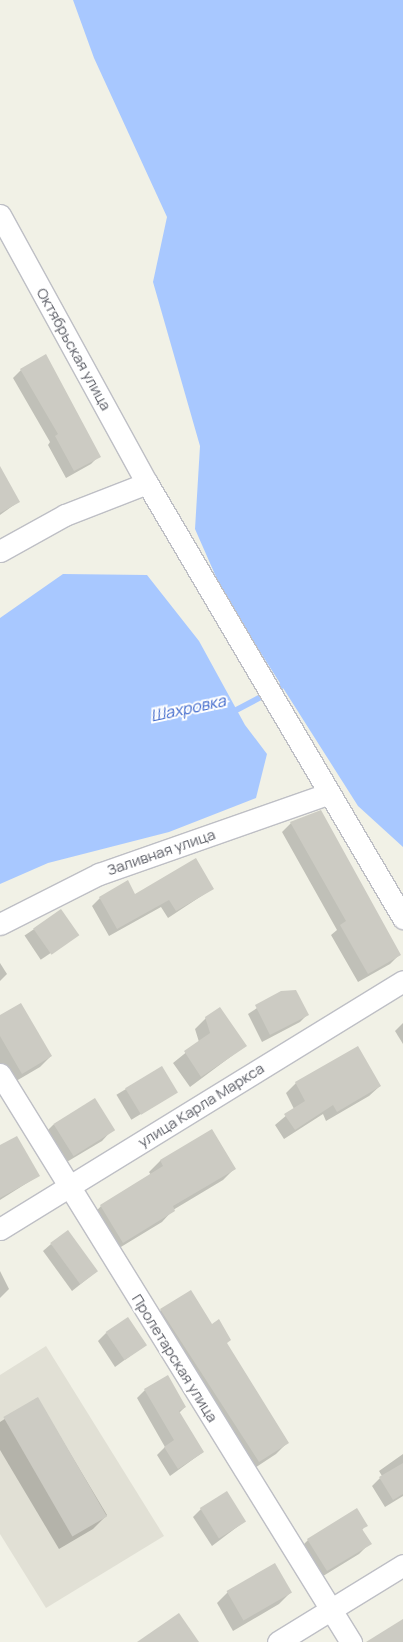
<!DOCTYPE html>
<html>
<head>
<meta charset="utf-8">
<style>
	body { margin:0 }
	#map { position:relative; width:403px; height:1642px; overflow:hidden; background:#f1f1e6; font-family:Manrope,sans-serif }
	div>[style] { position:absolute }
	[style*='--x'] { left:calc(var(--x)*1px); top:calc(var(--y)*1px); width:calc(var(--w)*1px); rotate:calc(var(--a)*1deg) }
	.education>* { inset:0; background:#e1e0d5 }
	.water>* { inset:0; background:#a8c8ff }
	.shadow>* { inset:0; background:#0003; transform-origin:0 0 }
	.stream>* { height:5.5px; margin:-2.75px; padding:0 2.75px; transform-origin:2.75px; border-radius:2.75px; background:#a8c8ff }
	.building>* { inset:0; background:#cccbc3; transform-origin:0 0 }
	.roads { filter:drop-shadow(1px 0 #bebfc5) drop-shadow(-1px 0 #bebfc5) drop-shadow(0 1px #bebfc5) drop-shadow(0 -1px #bebfc5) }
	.minor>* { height:21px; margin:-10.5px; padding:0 10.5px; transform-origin:10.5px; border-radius:10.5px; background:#fff }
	span { translate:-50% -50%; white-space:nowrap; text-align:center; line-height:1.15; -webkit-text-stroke:4px #fff; paint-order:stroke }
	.street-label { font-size:15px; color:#5e6068 }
	.water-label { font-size:16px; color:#416acc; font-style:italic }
</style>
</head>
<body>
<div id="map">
	<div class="education">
		<i style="clip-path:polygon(46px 1346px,164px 1536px,46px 1608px,0 1534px,0 1375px)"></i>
	</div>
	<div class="water">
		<i style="clip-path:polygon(73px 0,403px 0,403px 847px,358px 806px,224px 595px,195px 529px,200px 446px,153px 282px,167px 217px,94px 58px)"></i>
		<i style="clip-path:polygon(63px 574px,147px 575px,199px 641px,245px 725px,267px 754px,256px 798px,169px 832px,48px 863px,0 884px,0 618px)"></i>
	</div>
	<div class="shadow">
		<i style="clip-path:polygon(21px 370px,99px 456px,91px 464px,66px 478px,48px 445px,50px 442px,13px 378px)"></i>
		<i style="clip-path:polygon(0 470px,18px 502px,0 515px)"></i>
		<i style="clip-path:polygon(291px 823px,399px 955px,390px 964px,358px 982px,331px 935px,337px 930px,282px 832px)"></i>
		<i style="clip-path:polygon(212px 889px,168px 918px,161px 907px,109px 936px,92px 906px,100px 898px)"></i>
		<i style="left:61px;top:911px;width:29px;height:44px;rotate:56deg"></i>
		<i style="clip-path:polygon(0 963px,7px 974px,0 981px)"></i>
		<i style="clip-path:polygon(281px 992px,308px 1014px,300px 1022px,262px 1042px,248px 1014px)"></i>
		<i style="clip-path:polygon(0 1017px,51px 1056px,40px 1067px,11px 1084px,0 1066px)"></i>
		<i style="clip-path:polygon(206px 1018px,245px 1046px,190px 1087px,173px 1063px,199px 1042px,195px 1029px)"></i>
		<i style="clip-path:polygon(403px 1023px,403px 1044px,395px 1031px)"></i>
		<i style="left:161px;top:1068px;width:29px;height:52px;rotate:59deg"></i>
		<i style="clip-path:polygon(296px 1083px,380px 1086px,369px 1096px,326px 1121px,323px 1114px,284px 1139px,275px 1125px,294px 1109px,286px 1093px)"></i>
		<i style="clip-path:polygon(95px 1100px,113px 1129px,102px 1141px,60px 1166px,42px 1136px,53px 1125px)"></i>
		<i style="clip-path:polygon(212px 1131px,234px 1169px,223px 1180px,173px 1210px,162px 1222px,111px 1253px,90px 1218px,101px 1206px,151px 1175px,149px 1172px,160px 1161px)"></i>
		<i style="clip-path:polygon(0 1146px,38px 1176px,0 1200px)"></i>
		<i style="clip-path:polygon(51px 1244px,97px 1271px,72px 1291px,43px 1251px)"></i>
		<i style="clip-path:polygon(0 1271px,9px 1289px,0 1298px)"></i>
		<i style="clip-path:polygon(161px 1310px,211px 1326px,287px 1443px,276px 1454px,247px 1473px,150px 1321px)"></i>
		<i style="clip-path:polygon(106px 1333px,145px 1345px,115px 1367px,98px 1341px)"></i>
		<i style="clip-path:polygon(145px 1390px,185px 1407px,179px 1413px,203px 1452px,170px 1476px,157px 1455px,165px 1447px,137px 1398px)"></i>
		<i style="clip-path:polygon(37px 1398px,107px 1515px,93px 1529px,59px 1549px,0 1450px,0 1422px)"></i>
		<i style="clip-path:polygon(403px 1454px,403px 1496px,385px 1507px,372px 1486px,382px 1476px,379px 1471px)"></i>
		<i style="clip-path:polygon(201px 1509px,245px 1521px,212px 1546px,193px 1517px)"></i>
		<i style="clip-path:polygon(366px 1525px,362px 1530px,370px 1543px,359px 1554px,315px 1581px,297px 1551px,308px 1540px)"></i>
		<i style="clip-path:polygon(228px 1592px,290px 1593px,279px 1604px,233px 1631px,217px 1603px)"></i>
	</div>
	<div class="stream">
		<i style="--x:231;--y:713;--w:66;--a:-28.1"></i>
	</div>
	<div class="building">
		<i style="clip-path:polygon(46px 354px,101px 457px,74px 471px,55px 436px,58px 434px,20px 369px)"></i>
		<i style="clip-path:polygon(0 466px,20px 502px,0 513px)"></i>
		<i style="clip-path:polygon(321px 810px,401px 955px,368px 974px,340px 925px,346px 921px,290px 822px)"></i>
		<i style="clip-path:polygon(196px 858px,214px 889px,176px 911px,169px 900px,117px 929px,99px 897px,128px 880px,135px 894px)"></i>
		<i style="left:61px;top:909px;width:32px;height:34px;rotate:55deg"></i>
		<i style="clip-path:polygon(296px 990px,309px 1015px,270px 1035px,255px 1005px,281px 991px)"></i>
		<i style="clip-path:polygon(21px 1003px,52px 1056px,22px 1074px,0 1036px,0 1015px)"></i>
		<i style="clip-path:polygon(220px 1007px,247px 1046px,201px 1077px,184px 1051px,210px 1033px,205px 1017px)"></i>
		<i style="clip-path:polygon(358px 1046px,381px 1086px,337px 1112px,333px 1105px,295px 1130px,284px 1114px,305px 1101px,295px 1082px)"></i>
		<i style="left:162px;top:1066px;width:31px;height:43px;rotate:59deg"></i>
		<i style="left:95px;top:1098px;width:38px;height:49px;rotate:58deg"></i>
		<i style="clip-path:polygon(212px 1129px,236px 1169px,173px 1206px,175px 1211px,123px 1243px,100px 1205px,163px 1166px,160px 1160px)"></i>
		<i style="clip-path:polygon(17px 1136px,40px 1176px,0 1198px,0 1145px)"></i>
		<i style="left:68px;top:1230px;width:51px;height:22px;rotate:54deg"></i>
		<i style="clip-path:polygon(191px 1290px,212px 1324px,219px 1319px,231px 1340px,227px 1343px,289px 1443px,259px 1462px,160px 1309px)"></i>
		<i style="left:128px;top:1317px;width:34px;height:27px;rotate:56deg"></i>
		<i style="clip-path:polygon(168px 1375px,186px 1407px,179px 1411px,204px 1452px,178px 1469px,164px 1447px,174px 1440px,144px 1389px)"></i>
		<i style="left:38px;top:1397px;width:138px;height:40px;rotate:60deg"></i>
		<i style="clip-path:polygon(403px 1463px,403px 1494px,393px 1500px,379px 1477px)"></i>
		<i style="left:227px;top:1491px;width:36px;height:32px;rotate:58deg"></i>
		<i style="clip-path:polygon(357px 1508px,368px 1526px,362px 1529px,372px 1544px,327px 1571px,307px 1539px)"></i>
		<i style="left:275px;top:1563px;width:34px;height:56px;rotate:60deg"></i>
		<i style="clip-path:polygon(179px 1613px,199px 1642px,137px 1642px)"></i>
		<i style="clip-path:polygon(403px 1619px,403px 1642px,366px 1642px)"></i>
	</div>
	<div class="roads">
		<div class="minor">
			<i style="--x:0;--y:215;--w:306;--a:61.3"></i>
			<i style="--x:147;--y:483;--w:505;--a:59.52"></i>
			<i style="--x:0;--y:551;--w:74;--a:-29"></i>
			<i style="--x:65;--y:515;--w:88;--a:-21.3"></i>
			<i style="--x:0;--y:924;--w:111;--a:-26.8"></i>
			<i style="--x:99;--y:874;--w:243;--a:-19.3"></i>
			<i style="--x:0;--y:1074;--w:668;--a:58.29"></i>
			<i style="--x:0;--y:1229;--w:473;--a:-31.6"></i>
			<i style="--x:278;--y:1642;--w:147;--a:-31.6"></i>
		</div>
	</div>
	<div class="street-label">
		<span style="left:74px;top:349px;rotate:61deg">Октябрьская улица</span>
		<span style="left:161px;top:852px;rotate:-19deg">Заливная улица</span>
		<span style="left:201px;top:1105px;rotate:-32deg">улица Карла Маркса</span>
		<span style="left:175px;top:1358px;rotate:58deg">Пролетарская улица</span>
	</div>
	<div class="water-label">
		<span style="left:188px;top:708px;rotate:-12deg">Шахровка</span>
	</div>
</div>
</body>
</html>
